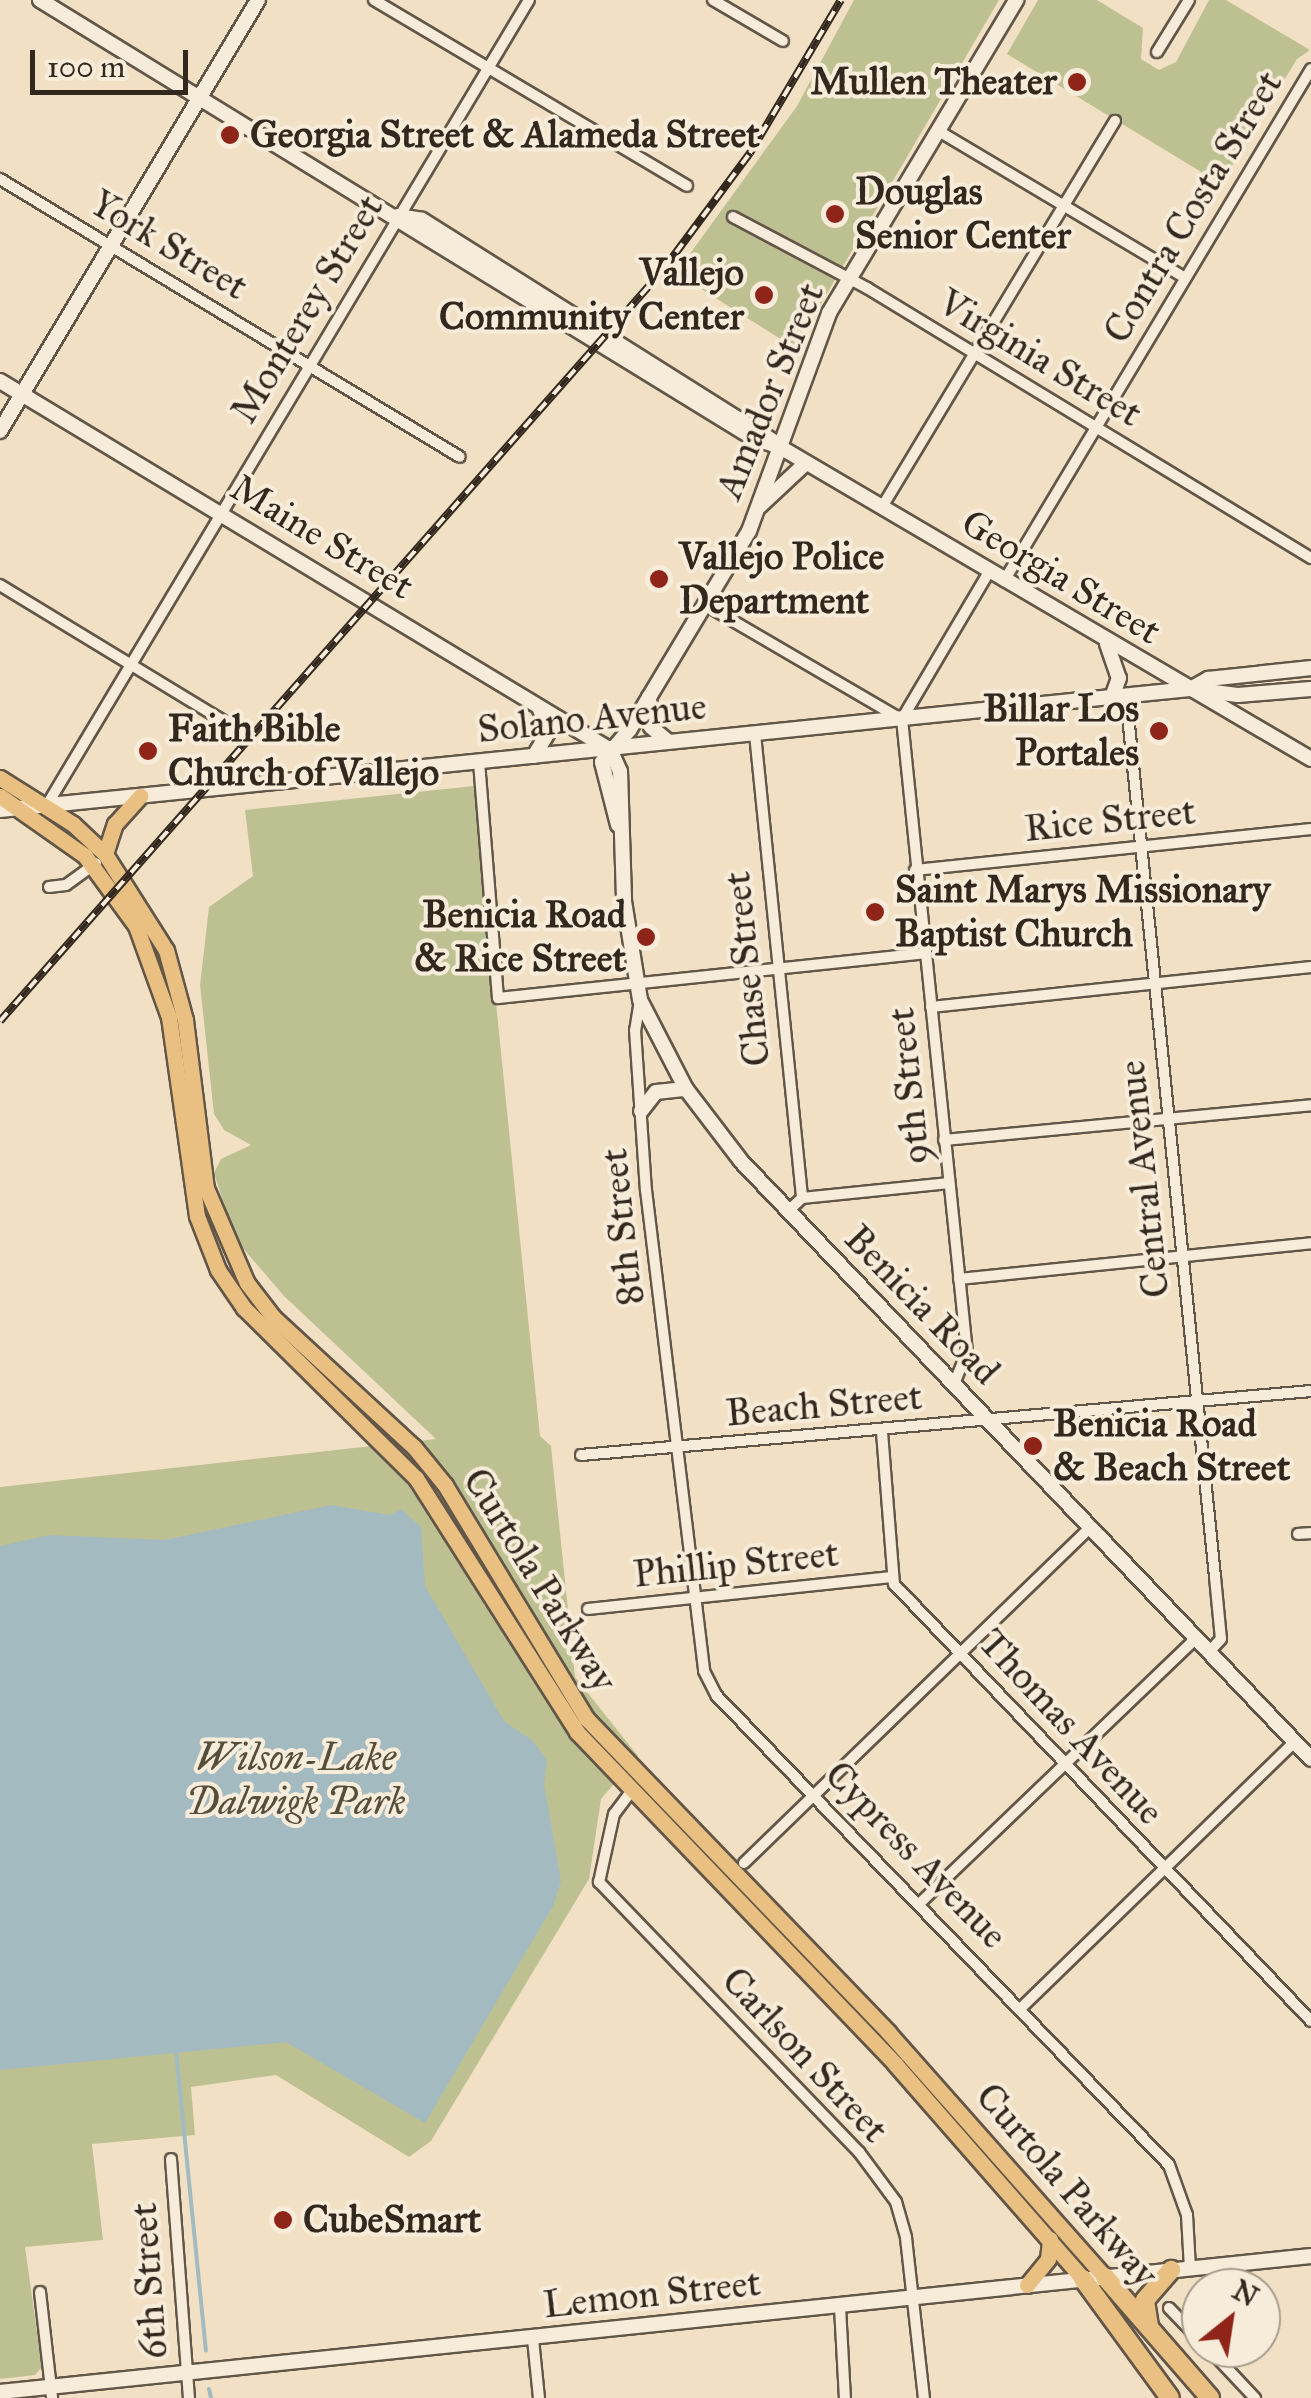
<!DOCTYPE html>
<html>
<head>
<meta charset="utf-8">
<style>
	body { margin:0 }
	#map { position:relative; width:1311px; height:2398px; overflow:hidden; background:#f2e0c4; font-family:"IM FELL Great Primer",serif }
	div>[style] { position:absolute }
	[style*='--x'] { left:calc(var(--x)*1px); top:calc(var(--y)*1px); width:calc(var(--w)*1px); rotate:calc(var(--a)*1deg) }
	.green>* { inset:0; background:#bdc192 }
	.water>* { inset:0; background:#a2bac0 }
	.stream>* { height:4px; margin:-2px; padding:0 2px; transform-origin:2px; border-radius:2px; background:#a2bac0 }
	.roads { filter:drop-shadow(2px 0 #625648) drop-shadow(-2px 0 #625648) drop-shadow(0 2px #625648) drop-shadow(0 -2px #625648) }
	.street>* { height:10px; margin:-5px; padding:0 5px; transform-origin:5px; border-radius:5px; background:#f7ebd9 }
	.secondary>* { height:14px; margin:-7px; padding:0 7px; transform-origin:7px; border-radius:7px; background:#f7ebd9 }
	.primary>* { height:15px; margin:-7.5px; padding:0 7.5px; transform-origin:7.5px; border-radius:7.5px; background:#e9c082 }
	.highway>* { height:18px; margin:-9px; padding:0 9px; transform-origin:9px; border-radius:9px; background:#e9c082 }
	.rail>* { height:8px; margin-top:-4px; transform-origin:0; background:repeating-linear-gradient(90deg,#f7ebd9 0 11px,#32281e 0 22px); box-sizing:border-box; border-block:2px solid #32281e }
	.dots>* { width:28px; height:28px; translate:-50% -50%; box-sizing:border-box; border:5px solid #f7ebd9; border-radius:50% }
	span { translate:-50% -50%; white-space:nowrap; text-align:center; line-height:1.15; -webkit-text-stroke:8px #f7ebd9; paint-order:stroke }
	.poi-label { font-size:38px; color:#32281e; font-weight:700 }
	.right { translate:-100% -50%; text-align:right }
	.left { translate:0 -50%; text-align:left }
	.street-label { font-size:38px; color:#32281e }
	.park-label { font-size:38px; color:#554e3b; font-style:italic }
	.north { position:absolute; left:1181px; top:2268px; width:100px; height:100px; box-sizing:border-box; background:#f7ebd9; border:2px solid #a89d8e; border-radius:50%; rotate:30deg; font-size:28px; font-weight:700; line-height:40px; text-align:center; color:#32281e }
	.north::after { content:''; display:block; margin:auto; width:35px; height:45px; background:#8f2418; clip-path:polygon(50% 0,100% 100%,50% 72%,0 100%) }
	.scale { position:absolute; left:30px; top:50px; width:158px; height:45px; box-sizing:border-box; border:5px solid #32281e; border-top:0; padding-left:12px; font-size:30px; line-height:35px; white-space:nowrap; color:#32281e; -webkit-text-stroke:8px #f7ebd9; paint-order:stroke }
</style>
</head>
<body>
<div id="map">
	<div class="green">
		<i style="clip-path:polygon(854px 0,999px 0,795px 348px,676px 273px,797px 106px)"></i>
		<i style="clip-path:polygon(1038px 0,1097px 0,1143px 28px,1141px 59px,1159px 70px,1176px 62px,1209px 0,1226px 0,1310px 50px,1297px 59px,1221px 184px,1007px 54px)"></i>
		<i style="clip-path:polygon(474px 786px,540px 1436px,551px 1446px,575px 1677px,638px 1756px,601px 1799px,589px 1879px,431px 2141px,409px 2157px,276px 2075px,191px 2087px,195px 2135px,92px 2144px,103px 2240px,25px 2247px,42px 2367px,35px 2375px,0 2379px,0 1487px,436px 1439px,284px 1296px,235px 1239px,214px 1173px,221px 1159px,251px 1145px,224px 1130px,214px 1114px,200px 985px,209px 907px,253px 876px,245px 810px)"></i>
	</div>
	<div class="water">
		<i style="clip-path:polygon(331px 1505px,390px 1515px,401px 1509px,421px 1527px,425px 1586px,504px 1721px,533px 1741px,547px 1760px,544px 1784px,561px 1881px,553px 1906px,425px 2123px,286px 2042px,0 2070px,0 1546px,49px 1535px,165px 1540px)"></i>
	</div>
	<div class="stream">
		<i style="--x:176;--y:2051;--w:301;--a:84.3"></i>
		<i style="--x:209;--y:2389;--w:9;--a:77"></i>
	</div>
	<div class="roads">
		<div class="street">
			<i style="--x:374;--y:0;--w:364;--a:30.7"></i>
			<i style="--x:713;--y:0;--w:81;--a:30.4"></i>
			<i style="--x:1157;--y:52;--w:61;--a:-58.4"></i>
			<i style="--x:937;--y:130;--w:289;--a:30.8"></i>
			<i style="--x:0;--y:179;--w:537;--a:31.15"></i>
			<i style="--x:733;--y:217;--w:152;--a:27.9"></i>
			<i style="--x:867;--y:288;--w:520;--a:31.3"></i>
			<i style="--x:882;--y:507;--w:451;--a:-58.9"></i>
			<i style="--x:1004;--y:581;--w:597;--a:-59.05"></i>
			<i style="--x:0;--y:585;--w:262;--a:31.3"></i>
			<i style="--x:704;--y:604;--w:228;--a:30.3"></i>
			<i style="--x:1126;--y:696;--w:885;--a:84.23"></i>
			<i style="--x:1215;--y:1577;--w:62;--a:84.5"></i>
			<i style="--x:1221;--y:1639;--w:18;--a:133"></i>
			<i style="--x:902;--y:719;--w:636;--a:84.14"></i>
			<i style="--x:967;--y:1352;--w:35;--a:112"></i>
			<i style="--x:902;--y:719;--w:171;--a:-59.4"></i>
			<i style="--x:755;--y:734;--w:466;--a:84.2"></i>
			<i style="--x:479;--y:762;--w:237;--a:85.4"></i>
			<i style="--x:498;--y:998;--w:429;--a:-6"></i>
			<i style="--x:47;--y:805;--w:938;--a:-59.09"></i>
			<i style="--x:915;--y:870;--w:398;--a:-5.9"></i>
			<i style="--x:49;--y:887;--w:17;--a:-7"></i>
			<i style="--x:66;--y:885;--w:37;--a:-36"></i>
			<i style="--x:640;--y:1000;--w:30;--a:99"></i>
			<i style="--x:635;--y:1030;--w:160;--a:86.1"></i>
			<i style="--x:646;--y:1190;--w:484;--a:83.1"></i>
			<i style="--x:704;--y:1671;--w:28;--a:63"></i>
			<i style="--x:717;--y:1696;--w:651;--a:46.06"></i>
			<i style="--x:1169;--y:2165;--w:53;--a:70.2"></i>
			<i style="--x:1187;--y:2215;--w:53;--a:86.8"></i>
			<i style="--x:931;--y:1007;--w:382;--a:-6"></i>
			<i style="--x:944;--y:1140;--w:369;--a:-5.4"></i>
			<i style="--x:788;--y:1211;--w:19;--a:-43"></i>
			<i style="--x:802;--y:1198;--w:148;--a:-5.8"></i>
			<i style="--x:959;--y:1279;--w:354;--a:-5.8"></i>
			<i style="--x:882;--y:1432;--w:152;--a:85.5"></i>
			<i style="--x:894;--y:1584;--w:604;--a:46.34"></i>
			<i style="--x:581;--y:1455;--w:733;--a:-5.01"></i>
			<i style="--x:1298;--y:1534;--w:13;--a:-4"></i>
			<i style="--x:588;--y:1609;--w:305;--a:-6"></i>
			<i style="--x:633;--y:1789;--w:31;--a:127"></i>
			<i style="--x:614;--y:1814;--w:70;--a:102.4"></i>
			<i style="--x:599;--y:1882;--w:375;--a:46.1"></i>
			<i style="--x:859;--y:2152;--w:62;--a:53.5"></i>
			<i style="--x:896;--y:2202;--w:37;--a:74"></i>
			<i style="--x:906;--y:2238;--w:161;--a:83.6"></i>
			<i style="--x:744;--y:1863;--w:483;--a:-44.1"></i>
			<i style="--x:920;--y:1903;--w:383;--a:-43.8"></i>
			<i style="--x:1021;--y:2008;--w:382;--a:-44.2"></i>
			<i style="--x:171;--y:2159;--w:240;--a:85.7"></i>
			<i style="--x:40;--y:2292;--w:107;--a:83.5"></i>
			<i style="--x:840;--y:2307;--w:91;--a:86.9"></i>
			<i style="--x:1169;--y:2308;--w:46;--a:45.9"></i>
			<i style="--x:533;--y:2339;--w:59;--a:84.2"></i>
			<i style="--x:1208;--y:2348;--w:69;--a:46.8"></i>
		</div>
		<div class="secondary">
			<i style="--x:40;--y:0;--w:837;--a:31.56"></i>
			<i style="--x:753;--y:438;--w:28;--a:18"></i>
			<i style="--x:780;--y:447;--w:616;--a:30.44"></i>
			<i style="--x:398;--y:216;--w:24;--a:9"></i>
			<i style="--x:422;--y:220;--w:418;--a:32.2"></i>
			<i style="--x:0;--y:381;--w:712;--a:31.14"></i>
			<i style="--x:0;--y:431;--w:502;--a:-59.09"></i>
			<i style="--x:760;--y:506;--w:63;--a:-43.1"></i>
			<i style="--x:1107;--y:644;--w:36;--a:71"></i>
			<i style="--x:1119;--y:678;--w:20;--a:110"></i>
			<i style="--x:1190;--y:689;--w:21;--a:-29"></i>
			<i style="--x:1208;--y:679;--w:104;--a:-6.1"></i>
			<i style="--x:649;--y:697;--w:30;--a:86"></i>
			<i style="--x:651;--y:727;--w:23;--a:40"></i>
			<i style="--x:610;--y:749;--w:24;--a:66"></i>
			<i style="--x:620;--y:771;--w:130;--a:88.2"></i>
			<i style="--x:624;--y:901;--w:100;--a:80.8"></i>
			<i style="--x:640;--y:1000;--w:100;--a:62.7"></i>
			<i style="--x:686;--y:1089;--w:91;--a:52.6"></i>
			<i style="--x:741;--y:1161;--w:826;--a:46.37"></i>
			<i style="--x:534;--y:756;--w:29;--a:-59"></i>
			<i style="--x:549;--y:731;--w:23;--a:-113"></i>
			<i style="--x:0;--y:810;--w:1196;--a:-5.81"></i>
			<i style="--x:1190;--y:689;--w:48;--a:7.1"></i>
			<i style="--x:1238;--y:695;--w:73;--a:-4.7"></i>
			<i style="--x:618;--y:825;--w:65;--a:-104.3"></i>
			<i style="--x:602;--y:762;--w:43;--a:-49.7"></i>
			<i style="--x:630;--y:729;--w:231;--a:-59"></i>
			<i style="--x:749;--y:531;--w:232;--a:-69.8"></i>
			<i style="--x:829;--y:313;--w:365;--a:-59.1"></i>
			<i style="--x:641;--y:1111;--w:24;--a:-52"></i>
			<i style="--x:656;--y:1092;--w:30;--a:-6"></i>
			<i style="--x:0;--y:2392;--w:1318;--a:-5.92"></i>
		</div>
		<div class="primary">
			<i style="--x:0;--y:778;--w:86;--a:32.2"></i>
			<i style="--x:73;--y:824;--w:44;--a:43.2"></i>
			<i style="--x:105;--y:854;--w:114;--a:57.6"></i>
			<i style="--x:166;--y:950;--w:73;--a:74.8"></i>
			<i style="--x:185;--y:1020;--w:169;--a:82.9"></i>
			<i style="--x:206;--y:1188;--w:103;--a:66.7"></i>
			<i style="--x:247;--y:1283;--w:43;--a:52.6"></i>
			<i style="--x:273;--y:1317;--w:192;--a:42.7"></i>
			<i style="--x:414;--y:1447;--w:49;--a:50.8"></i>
			<i style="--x:445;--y:1485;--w:272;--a:58.8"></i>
			<i style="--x:586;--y:1718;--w:436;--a:46.1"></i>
			<i style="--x:888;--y:2032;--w:327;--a:48.5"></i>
			<i style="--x:0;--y:796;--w:104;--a:35.2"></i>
			<i style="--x:85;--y:856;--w:87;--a:53.9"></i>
			<i style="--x:136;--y:926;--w:97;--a:70.1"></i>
			<i style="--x:169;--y:1017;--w:201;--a:82"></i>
			<i style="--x:197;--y:1216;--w:58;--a:68.7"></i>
			<i style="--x:218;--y:1270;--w:46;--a:55.6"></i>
			<i style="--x:244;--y:1308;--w:242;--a:44.7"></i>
			<i style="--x:416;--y:1478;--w:301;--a:57.6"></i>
			<i style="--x:577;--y:1732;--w:460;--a:46.2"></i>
			<i style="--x:895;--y:2064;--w:286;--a:48.8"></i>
			<i style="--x:105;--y:854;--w:32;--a:-72"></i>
			<i style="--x:115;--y:824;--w:38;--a:-48"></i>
			<i style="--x:1027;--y:2285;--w:33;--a:-51"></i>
			<i style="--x:1048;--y:2259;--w:20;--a:-84"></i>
		</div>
		<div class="highway">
			<i style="--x:1105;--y:2277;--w:160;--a:49"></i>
			<i style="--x:1083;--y:2279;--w:147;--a:53.8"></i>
			<i style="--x:1149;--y:2326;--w:26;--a:-99"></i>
			<i style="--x:1145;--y:2300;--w:40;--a:-49"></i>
		</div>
	</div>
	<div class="rail">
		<i style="--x:0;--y:1021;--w:1002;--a:-48.56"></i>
		<i style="--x:663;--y:270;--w:146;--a:-53.4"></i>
		<i style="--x:750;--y:153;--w:178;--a:-59.3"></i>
	</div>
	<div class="dots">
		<i style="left:1077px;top:82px;background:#8f2418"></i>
		<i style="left:230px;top:135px;background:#8f2418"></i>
		<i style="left:835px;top:214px;background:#8f2418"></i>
		<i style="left:764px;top:295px;background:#8f2418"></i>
		<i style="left:659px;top:579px;background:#8f2418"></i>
		<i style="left:1159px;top:731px;background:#8f2418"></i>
		<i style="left:148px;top:751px;background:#8f2418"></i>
		<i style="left:875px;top:912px;background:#8f2418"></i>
		<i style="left:646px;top:937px;background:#8f2418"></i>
		<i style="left:1033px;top:1446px;background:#8f2418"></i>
		<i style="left:283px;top:2220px;background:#8f2418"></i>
	</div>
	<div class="poi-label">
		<span class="right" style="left:1057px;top:82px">Mullen Theater</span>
		<span class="left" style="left:250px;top:135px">Georgia Street &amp; Alameda Street</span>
		<span class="left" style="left:855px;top:214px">Douglas<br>Senior Center</span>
		<span class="right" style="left:744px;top:295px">Vallejo<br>Community Center</span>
		<span class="left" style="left:679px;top:579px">Vallejo Police<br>Department</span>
		<span class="right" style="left:1139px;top:731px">Billar Los<br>Portales</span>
		<span class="left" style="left:168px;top:751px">Faith Bible<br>Church of Vallejo</span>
		<span class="left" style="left:895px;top:912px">Saint Marys Missionary<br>Baptist Church</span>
		<span class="right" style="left:626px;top:937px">Benicia Road<br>&amp; Rice Street</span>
		<span class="left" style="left:1053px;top:1446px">Benicia Road<br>&amp; Beach Street</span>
		<span class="left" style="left:303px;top:2220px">CubeSmart</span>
	</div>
	<div class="street-label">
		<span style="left:1193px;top:207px;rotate:-59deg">Contra Costa Street</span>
		<span style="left:169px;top:245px;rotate:31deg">York Street</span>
		<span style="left:307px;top:309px;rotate:-59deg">Monterey Street</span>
		<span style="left:1040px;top:358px;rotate:31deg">Virginia Street</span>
		<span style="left:770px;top:391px;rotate:-68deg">Amador Street</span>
		<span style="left:322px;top:537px;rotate:31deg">Maine Street</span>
		<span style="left:1061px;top:577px;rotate:31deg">Georgia Street</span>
		<span style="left:592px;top:718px;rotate:-6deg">Solano Avenue</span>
		<span style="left:1110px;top:820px;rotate:-6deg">Rice Street</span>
		<span style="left:747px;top:969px;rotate:-96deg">Chase Street</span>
		<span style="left:909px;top:1086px;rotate:-96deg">9th Street</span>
		<span style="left:1144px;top:1179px;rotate:-96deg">Central Avenue</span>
		<span style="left:622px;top:1227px;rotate:-96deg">8th Street</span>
		<span style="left:922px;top:1305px;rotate:46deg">Benicia Road</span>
		<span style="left:824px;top:1405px;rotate:-5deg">Beach Street</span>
		<span style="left:736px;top:1564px;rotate:-6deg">Phillip Street</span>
		<span style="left:540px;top:1580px;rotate:58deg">Curtola Parkway</span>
		<span style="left:1071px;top:1727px;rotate:47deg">Thomas Avenue</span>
		<span style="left:916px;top:1855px;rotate:46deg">Cypress Avenue</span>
		<span style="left:805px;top:2055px;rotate:47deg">Carlson Street</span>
		<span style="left:1067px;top:2185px;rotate:49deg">Curtola Parkway</span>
		<span style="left:149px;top:2281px;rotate:-94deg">6th Street</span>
		<span style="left:652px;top:2294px;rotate:-6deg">Lemon Street</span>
	</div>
	<div class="park-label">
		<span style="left:296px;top:1780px">Wilson-Lake<br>Dalwigk Park</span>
	</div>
	<div class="north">N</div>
	<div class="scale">100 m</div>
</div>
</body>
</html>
